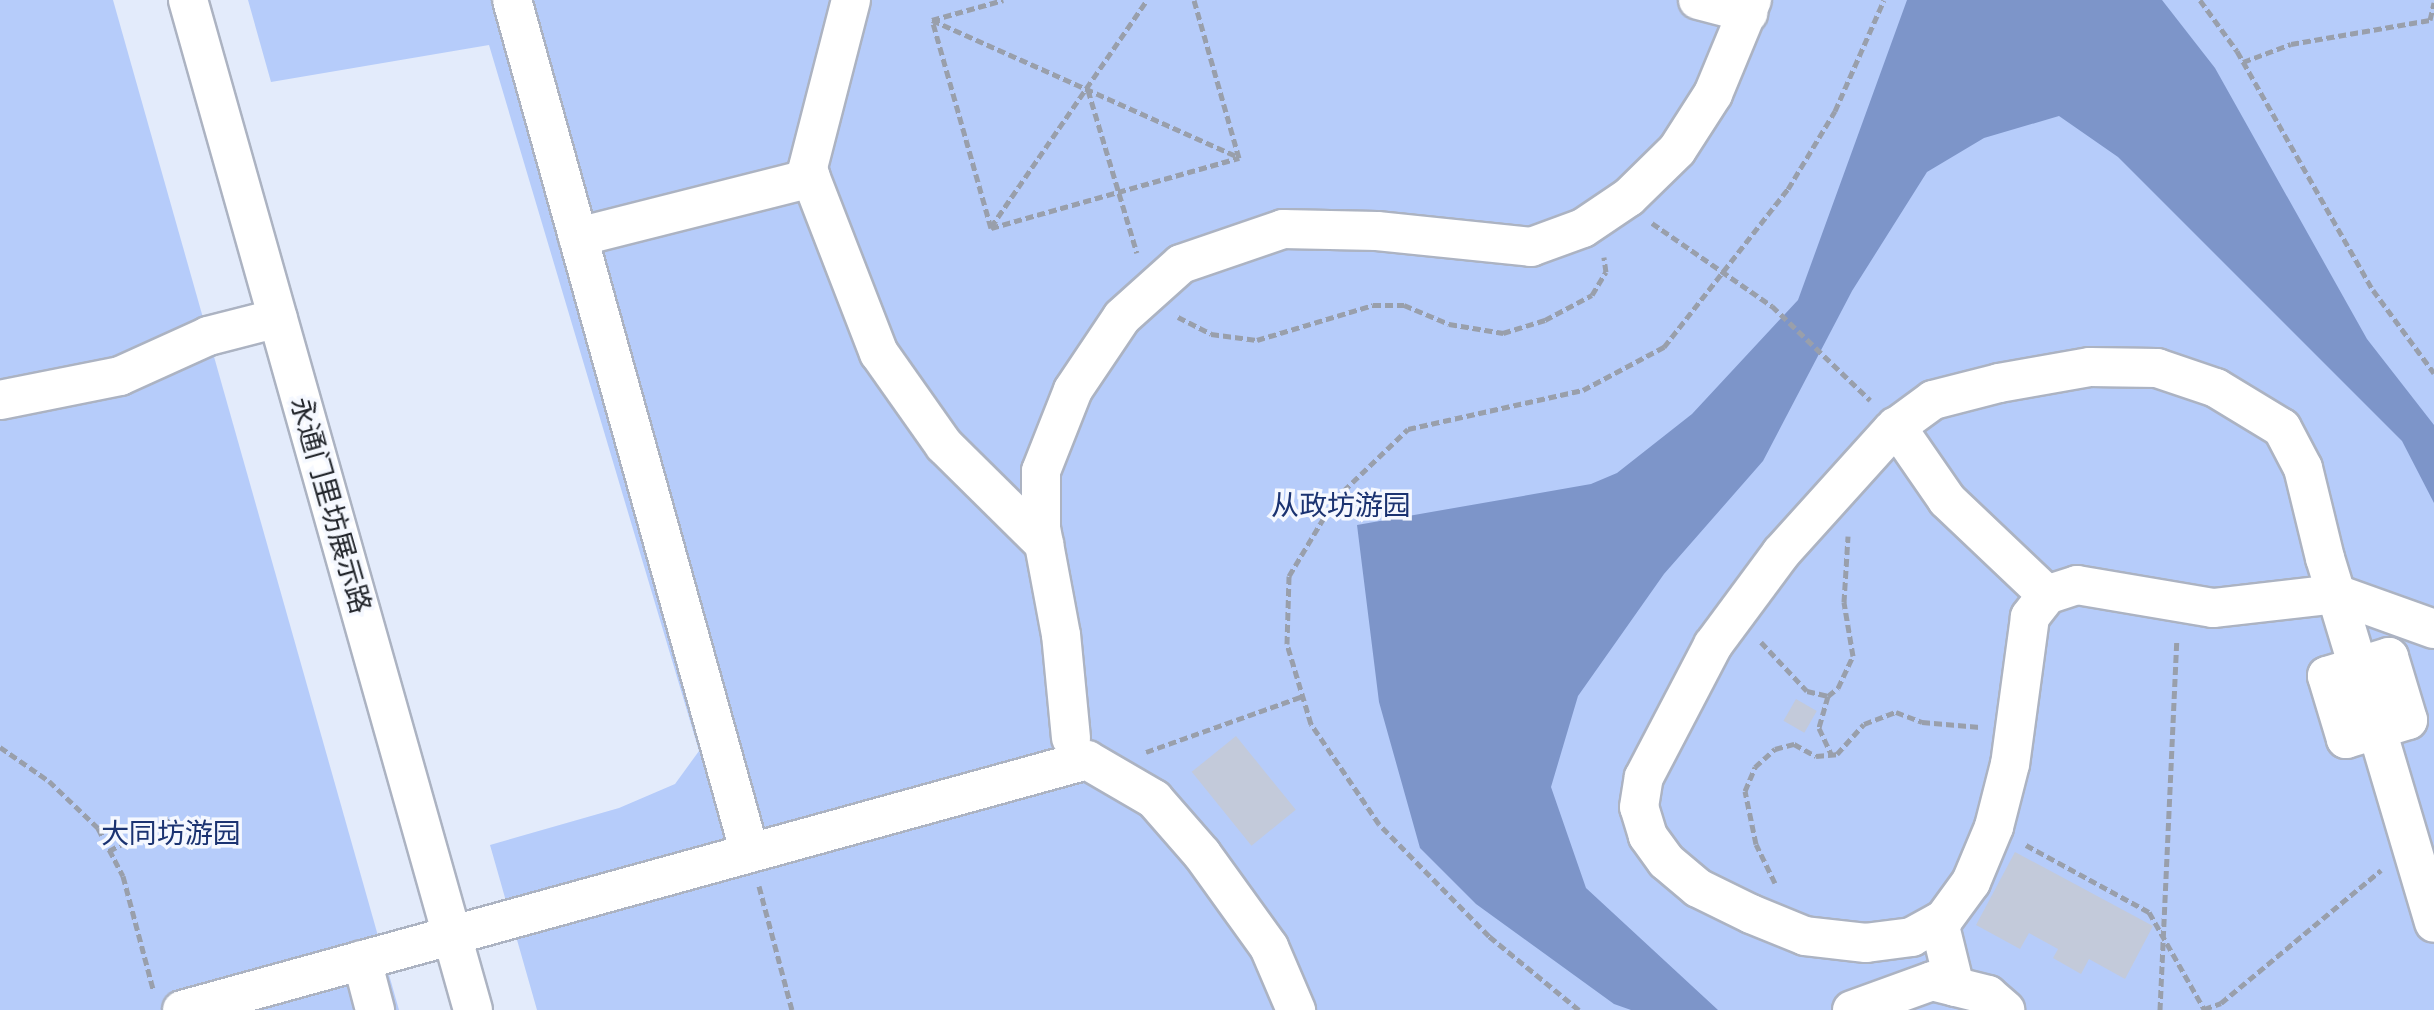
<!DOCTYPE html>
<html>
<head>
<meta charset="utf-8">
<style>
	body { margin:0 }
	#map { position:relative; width:2434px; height:1010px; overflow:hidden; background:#e3ebfb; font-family:Ubuntu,"Noto Sans SC",sans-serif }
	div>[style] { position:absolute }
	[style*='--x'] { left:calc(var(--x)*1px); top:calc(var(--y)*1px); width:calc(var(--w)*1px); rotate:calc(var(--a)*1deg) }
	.green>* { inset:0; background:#b6ccfa }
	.water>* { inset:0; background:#7d95c9 }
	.building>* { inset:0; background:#c3cada; transform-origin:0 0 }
	.path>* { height:5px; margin-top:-2.5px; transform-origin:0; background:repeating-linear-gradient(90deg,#999fab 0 8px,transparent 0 12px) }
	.roads { filter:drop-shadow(2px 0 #acb3c2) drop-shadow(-2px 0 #acb3c2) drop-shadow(0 2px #acb3c2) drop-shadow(0 -2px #acb3c2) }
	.minor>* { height:38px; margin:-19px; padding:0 19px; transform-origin:19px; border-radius:19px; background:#fff }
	span { translate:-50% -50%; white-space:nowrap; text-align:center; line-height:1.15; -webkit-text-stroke:7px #f5f8ff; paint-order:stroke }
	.street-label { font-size:28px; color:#21242a }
	.park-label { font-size:28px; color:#1b3371 }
</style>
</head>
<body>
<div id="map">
	<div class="green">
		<i style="clip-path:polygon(0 0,113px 0,399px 1010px,0 1010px)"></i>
		<i style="clip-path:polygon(248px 0,2434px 0,2434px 1010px,537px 1010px,490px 845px,619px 808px,675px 784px,699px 751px,489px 45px,271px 82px)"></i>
	</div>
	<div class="water">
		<i style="clip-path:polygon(1907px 0,2162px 0,2215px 68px,2367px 339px,2434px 425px,2434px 503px,2402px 441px,2118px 157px,2059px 116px,1984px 138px,1927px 172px,1852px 291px,1763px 461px,1664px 574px,1578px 696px,1551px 787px,1586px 888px,1718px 1010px,1631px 1010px,1614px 1004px,1476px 904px,1420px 848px,1379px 702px,1357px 525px,1591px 484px,1617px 473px,1692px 414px,1798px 300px)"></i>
	</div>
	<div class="building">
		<i style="left:1796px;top:699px;width:24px;height:25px;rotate:30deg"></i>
		<i style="left:1236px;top:736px;width:95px;height:57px;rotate:51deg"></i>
		<i style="clip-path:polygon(2015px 852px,2153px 926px,2125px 979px,2089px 959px,2081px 974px,2053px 958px,2058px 949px,2029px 933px,2020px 949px,1976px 925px)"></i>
	</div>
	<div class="path">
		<i style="--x:2200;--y:0;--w:63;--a:54"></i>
		<i style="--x:2237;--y:51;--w:275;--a:60.4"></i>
		<i style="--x:2373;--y:290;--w:103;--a:53.7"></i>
		<i style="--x:932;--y:20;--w:335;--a:24.1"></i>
		<i style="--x:2243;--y:62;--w:51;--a:-20.6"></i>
		<i style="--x:2291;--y:44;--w:141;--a:-9.8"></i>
		<i style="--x:2430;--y:20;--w:18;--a:-77"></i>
		<i style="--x:1088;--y:90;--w:170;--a:73.3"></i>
		<i style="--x:1652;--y:223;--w:146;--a:34.7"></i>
		<i style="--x:1772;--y:306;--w:136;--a:43.8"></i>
		<i style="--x:991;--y:227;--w:275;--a:-55.5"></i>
		<i style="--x:991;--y:228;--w:258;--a:-15.8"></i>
		<i style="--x:1239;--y:158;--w:164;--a:-105.9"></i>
		<i style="--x:991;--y:228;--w:216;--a:-105.8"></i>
		<i style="--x:932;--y:20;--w:74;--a:-15.7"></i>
		<i style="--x:1178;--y:317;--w:37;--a:27"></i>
		<i style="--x:1211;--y:334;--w:46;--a:7.4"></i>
		<i style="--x:1257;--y:340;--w:121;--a:-16.8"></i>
		<i style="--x:1373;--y:305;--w:31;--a:0"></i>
		<i style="--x:1404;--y:305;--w:49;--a:22.9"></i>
		<i style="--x:1449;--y:324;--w:55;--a:9.5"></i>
		<i style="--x:1503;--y:333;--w:44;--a:-17.2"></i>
		<i style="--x:1545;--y:320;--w:53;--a:-28"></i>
		<i style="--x:1592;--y:295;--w:27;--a:-59"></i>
		<i style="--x:1606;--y:272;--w:15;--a:-98"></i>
		<i style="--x:1761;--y:642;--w:67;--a:46.8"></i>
		<i style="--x:1807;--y:691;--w:22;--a:13"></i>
		<i style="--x:1828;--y:696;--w:13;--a:-39"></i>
		<i style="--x:1838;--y:688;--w:35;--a:-65"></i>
		<i style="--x:1853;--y:656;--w:55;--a:-99.5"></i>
		<i style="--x:1844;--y:602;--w:66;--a:-86.5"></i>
		<i style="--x:1828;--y:696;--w:33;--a:106"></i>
		<i style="--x:1819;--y:728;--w:29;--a:65"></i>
		<i style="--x:0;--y:747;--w:60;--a:34.8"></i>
		<i style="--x:49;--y:781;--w:68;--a:43.8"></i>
		<i style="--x:98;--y:828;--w:54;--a:62.5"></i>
		<i style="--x:123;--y:876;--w:117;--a:75.1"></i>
		<i style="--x:1146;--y:752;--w:167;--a:-19.6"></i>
		<i style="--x:2026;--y:845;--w:140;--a:28.6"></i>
		<i style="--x:2149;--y:912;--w:112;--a:60.4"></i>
		<i style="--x:2204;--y:1009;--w:18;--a:-19"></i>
		<i style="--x:2221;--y:1003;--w:208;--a:-39.7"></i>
		<i style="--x:109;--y:851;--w:71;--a:-28.7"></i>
		<i style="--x:1775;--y:883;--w:43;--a:-116"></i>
		<i style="--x:1756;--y:844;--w:54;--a:-101.7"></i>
		<i style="--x:1745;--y:791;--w:26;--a:-67"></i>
		<i style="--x:1755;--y:767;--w:27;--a:-42"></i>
		<i style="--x:1775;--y:749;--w:20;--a:-15"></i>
		<i style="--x:1794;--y:744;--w:25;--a:29"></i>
		<i style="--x:1816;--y:756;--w:21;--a:-5"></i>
		<i style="--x:1837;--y:754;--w:40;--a:-48"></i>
		<i style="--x:1864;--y:724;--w:34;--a:-21"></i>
		<i style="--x:1896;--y:712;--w:28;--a:21"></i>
		<i style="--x:1922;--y:722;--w:58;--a:4.9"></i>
		<i style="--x:759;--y:886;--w:128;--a:75.1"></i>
		<i style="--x:1579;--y:1010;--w:117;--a:-140.6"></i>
		<i style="--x:1489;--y:936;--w:157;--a:-134.5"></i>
		<i style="--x:1379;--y:824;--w:121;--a:-124.2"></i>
		<i style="--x:1311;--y:724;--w:84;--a:-106.7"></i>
		<i style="--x:1287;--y:644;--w:68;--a:-88.3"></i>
		<i style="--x:1289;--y:576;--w:90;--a:-59.1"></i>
		<i style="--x:1335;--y:499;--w:101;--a:-43.8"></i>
		<i style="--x:1408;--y:429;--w:179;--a:-12.6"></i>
		<i style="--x:1583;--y:390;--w:92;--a:-28"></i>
		<i style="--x:1664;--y:347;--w:201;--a:-51.9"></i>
		<i style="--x:1788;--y:189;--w:91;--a:-58.9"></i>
		<i style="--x:1835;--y:111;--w:121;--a:-66.2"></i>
		<i style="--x:2160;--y:1010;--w:371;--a:-87.4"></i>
	</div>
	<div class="roads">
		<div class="minor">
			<i style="--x:188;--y:0;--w:1049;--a:74.24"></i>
			<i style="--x:512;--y:0;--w:882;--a:74.42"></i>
			<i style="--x:851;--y:0;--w:173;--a:104.4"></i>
			<i style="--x:808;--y:168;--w:10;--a:73"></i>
			<i style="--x:811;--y:178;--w:188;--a:68.8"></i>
			<i style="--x:879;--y:353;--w:113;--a:54.8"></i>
			<i style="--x:944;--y:445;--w:141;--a:44.7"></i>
			<i style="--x:1698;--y:0;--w:52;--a:14.6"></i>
			<i style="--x:578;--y:237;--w:240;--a:-14.2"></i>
			<i style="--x:0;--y:400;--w:122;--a:-11.3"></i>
			<i style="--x:120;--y:376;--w:97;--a:-24.4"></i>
			<i style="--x:208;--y:336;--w:72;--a:-14.4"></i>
			<i style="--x:1896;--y:426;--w:90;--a:55.4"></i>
			<i style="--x:1947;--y:500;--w:138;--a:43.5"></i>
			<i style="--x:2434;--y:629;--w:104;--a:-160.3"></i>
			<i style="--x:2336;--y:594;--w:124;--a:173.5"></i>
			<i style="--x:2213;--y:608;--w:138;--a:-170.4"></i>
			<i style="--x:2077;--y:585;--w:32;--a:162"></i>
			<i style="--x:2047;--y:595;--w:28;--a:128"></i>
			<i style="--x:2030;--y:617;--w:148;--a:97.7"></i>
			<i style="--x:2010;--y:764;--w:65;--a:104.3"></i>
			<i style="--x:1994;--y:827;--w:60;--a:112.7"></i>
			<i style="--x:1971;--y:882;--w:46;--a:126.1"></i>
			<i style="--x:1944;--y:919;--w:37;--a:151"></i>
			<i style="--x:1912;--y:937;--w:46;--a:172.6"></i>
			<i style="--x:1866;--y:943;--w:61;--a:-173.5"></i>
			<i style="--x:1805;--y:936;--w:58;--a:-157.8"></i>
			<i style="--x:1751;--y:914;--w:59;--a:-153.9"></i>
			<i style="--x:1698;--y:888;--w:42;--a:-139.8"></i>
			<i style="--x:1666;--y:861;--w:31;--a:-126"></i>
			<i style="--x:1648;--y:836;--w:30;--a:-107"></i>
			<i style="--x:1639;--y:807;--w:30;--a:-81"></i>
			<i style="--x:1644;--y:777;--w:149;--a:-62.4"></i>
			<i style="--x:1713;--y:645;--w:114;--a:-53.5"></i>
			<i style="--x:1781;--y:553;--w:166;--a:-47.9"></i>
			<i style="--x:1892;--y:430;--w:51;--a:-36.2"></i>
			<i style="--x:1933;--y:400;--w:68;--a:-14.4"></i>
			<i style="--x:1999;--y:383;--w:92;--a:-10"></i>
			<i style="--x:2090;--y:367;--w:67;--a:0.9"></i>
			<i style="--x:2157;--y:368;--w:62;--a:18.7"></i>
			<i style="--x:2216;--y:388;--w:77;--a:31.2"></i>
			<i style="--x:2282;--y:428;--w:45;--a:62.3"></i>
			<i style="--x:2303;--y:468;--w:93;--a:76.3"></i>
			<i style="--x:2325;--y:558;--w:38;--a:73"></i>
			<i style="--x:2336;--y:594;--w:142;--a:73.2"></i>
			<i style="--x:2377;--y:730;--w:201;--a:73.5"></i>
			<i style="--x:2389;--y:657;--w:66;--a:73.2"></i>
			<i style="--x:2408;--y:720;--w:65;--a:163"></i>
			<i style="--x:2346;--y:739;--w:66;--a:-106.8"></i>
			<i style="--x:2327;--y:676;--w:65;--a:-17"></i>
			<i style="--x:1071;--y:738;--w:103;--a:-95.5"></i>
			<i style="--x:1061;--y:635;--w:109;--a:-100.6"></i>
			<i style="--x:1041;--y:528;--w:57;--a:-90"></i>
			<i style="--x:1041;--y:471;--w:87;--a:-68.4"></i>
			<i style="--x:1073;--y:390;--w:88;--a:-56.1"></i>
			<i style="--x:1122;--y:317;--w:79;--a:-41.9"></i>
			<i style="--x:1181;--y:264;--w:108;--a:-18.9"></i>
			<i style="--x:1283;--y:229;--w:94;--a:1.2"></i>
			<i style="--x:1377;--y:231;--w:155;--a:5.9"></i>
			<i style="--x:1531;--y:247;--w:55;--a:-20.1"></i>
			<i style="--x:1583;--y:228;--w:55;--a:-34"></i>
			<i style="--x:1629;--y:197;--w:67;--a:-44.4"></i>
			<i style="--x:1677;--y:150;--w:67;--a:-57.3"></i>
			<i style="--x:1713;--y:94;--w:102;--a:-67.5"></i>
			<i style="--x:1939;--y:922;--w:67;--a:76.2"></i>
			<i style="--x:362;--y:960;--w:52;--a:75.4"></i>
			<i style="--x:182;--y:1010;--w:939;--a:-15.44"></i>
			<i style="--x:1087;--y:760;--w:78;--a:30.2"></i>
			<i style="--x:1154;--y:799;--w:73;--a:48.9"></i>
			<i style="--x:1202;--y:854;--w:115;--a:54.2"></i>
			<i style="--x:1269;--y:947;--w:69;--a:66.8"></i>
			<i style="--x:1852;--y:1010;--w:85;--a:-19.9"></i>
			<i style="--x:1932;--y:981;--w:58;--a:14"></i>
			<i style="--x:1988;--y:995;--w:23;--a:41"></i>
		</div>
	</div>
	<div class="street-label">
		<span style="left:331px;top:505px;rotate:74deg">永通门里坊展示路</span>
	</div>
	<div class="park-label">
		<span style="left:1341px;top:505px">从政坊游园</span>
		<span style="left:171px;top:833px">大同坊游园</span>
	</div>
</div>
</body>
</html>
